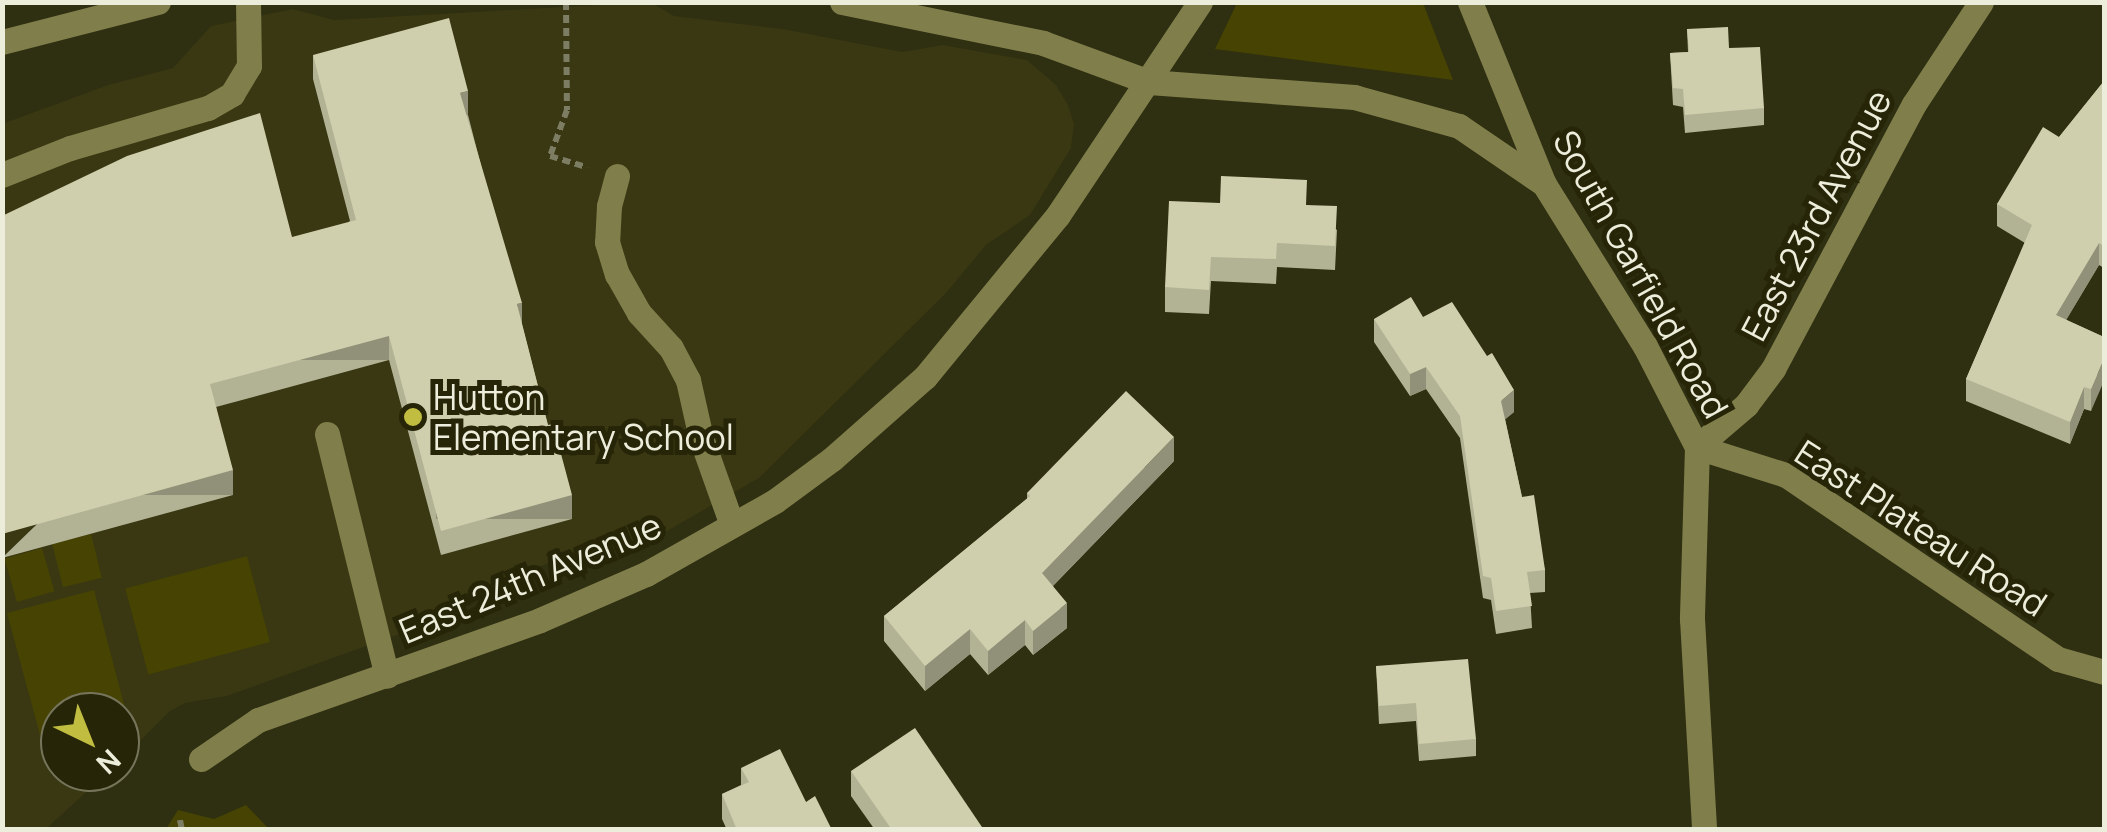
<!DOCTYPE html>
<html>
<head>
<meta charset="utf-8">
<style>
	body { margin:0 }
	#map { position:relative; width:2107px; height:832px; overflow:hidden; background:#2f2f11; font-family:Manrope,sans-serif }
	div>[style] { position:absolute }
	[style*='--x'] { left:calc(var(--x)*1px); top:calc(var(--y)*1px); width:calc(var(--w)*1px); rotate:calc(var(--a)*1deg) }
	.built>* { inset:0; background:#393812 }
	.green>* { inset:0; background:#464303; transform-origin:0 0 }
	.path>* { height:6px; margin-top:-3px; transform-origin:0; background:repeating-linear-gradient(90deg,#7d7d64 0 8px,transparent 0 13px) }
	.minor>* { height:25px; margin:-12.5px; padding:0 12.5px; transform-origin:12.5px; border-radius:12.5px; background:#807f4c }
	.wall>* { inset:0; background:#b2b295 }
	.shaded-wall>* { inset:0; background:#919179; transform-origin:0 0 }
	.building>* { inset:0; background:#cfcfad }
	.dots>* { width:28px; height:28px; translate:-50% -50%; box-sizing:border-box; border:5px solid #262507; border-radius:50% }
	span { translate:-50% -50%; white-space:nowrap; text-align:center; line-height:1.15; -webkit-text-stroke:10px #262507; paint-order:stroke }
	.street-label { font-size:35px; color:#ededdb }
	.poi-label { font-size:35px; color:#ededdb }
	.left { translate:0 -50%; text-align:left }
	.frame { position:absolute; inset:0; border:5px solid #ededdb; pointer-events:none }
	.north { position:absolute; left:40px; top:692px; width:100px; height:100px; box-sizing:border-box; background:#262507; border:2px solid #76755c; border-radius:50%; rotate:137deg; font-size:28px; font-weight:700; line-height:40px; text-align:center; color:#ededdb }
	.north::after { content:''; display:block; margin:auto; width:35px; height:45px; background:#c1bd40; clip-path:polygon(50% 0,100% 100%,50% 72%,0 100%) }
</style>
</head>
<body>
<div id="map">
	<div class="built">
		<i style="clip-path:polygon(650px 2px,674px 16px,783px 29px,902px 52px,943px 45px,1027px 60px,1056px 85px,1068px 105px,1074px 124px,1071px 148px,1030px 215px,986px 245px,946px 293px,759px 478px,648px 542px,599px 544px,467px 594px,439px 620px,227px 696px,185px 703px,169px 712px,120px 761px,120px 712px,60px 712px,60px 772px,108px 772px,46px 829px,3px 830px,2px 124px,108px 85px,173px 68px,211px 26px,293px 9px,334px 20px)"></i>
	</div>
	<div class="green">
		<i style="clip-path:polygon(1237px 3px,1423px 3px,1453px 80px,1215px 49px)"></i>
		<i style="left:91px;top:534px;width:45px;height:40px;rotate:76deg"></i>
		<i style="left:42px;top:548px;width:45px;height:39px;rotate:74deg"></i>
		<i style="left:247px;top:556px;width:89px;height:126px;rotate:75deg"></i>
		<i style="clip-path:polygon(94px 590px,126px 712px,60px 712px,60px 730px,40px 735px,7px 613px)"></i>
		<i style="clip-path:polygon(246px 805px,269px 829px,166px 829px,178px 810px,214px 819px)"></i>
	</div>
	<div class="path">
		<i style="--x:566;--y:2;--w:108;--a:89.5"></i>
		<i style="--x:567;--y:110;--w:49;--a:110.3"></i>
		<i style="--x:550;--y:156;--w:39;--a:17"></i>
		<i style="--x:180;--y:820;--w:10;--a:79"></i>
	</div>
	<div class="minor">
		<i style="--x:842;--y:2;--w:205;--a:11.5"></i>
		<i style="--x:1043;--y:43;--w:113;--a:20.2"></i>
		<i style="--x:1149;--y:82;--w:206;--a:4.2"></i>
		<i style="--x:1354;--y:97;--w:109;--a:15.4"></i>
		<i style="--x:1459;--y:126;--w:103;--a:34.3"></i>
		<i style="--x:1470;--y:2;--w:196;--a:67.9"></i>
		<i style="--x:1544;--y:184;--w:191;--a:58.1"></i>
		<i style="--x:1645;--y:346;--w:114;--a:62.8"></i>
		<i style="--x:1697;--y:447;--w:172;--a:91.7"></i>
		<i style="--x:1692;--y:619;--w:211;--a:86.7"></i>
		<i style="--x:2;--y:42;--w:161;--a:-14.4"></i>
		<i style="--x:2;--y:175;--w:73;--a:-21.7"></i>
		<i style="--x:70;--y:148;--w:144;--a:-16.2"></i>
		<i style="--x:208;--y:108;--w:28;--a:-30"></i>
		<i style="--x:232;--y:94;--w:33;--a:-59"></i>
		<i style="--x:249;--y:66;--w:64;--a:-90.9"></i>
		<i style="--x:617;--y:176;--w:31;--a:105"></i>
		<i style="--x:609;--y:206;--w:36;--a:93"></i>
		<i style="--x:607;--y:242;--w:34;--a:73"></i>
		<i style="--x:617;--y:274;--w:45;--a:60.6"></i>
		<i style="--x:639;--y:313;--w:47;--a:47.6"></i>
		<i style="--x:671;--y:348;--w:36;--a:62"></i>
		<i style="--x:688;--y:380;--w:59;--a:77.4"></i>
		<i style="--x:701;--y:438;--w:92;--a:70.4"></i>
		<i style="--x:327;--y:434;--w:249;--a:76.1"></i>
		<i style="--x:1697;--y:447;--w:65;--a:-40.6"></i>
		<i style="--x:1746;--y:405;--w:45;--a:-53.1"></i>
		<i style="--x:1773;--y:369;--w:300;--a:-62"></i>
		<i style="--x:1914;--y:104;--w:122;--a:-56.7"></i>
		<i style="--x:1697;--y:447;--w:93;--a:17.5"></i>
		<i style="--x:1786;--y:475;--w:328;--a:34.1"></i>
		<i style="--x:2058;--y:659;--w:48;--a:15.8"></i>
		<i style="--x:201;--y:759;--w:69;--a:-34.4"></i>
		<i style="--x:258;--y:720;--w:299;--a:-19.5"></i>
		<i style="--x:540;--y:620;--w:116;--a:-23.5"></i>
		<i style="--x:646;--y:574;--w:148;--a:-29.5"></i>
		<i style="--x:775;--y:501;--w:71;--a:-36.4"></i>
		<i style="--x:832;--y:459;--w:124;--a:-41.4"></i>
		<i style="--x:925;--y:377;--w:210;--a:-50.6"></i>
		<i style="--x:1058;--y:215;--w:256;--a:-56.3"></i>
	</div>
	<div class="wall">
		<i style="clip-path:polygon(1687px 29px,1729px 48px,1764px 108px,1764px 125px,1685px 133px,1683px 107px,1673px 105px,1670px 53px,1688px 52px)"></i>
		<i style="clip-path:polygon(313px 55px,468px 115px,572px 519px,441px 555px,389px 360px,216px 407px,233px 495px,2px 558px,350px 221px,313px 79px)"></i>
		<i style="clip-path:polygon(2104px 81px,2104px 268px,2099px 265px,2066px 320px,2104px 337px,2091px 411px,2084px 409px,2070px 444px,1966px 401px,1966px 379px,2025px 243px,1997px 226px,1997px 204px,2059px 137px)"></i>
		<i style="clip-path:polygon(1220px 203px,1307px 205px,1337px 230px,1335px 270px,1277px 267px,1276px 284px,1211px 281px,1209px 314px,1165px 312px,1165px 287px)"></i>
		<i style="clip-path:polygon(1423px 317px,1514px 412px,1505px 419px,1522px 497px,1545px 570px,1545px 592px,1530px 593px,1532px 628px,1496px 634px,1491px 600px,1483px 598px,1460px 438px,1426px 389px,1410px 396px,1374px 342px,1374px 319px)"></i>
		<i style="clip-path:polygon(1174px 461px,1053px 586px,1067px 628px,1033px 655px,1025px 645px,988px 675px,970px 654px,925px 691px,884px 641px,884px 616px,1027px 499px,1027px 493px)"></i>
		<i style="clip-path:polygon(1376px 666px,1476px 739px,1476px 756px,1419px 761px,1416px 721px,1379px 724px)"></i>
		<i style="clip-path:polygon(741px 768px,806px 802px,832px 830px,727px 830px,722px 819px,722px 794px,741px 785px)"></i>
		<i style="clip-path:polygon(851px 771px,984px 830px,875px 830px,851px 796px)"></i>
	</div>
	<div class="shaded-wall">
		<i style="clip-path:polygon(468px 91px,468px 115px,460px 118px,460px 93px)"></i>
		<i style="clip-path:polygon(2099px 243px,2099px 265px,2056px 337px,2056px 315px)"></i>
		<i style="clip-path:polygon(522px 303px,522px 327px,517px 304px)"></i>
		<i style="left:389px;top:336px;width:24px;height:185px;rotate:90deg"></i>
		<i style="clip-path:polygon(2104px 359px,2104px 381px,2091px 411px,2091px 389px)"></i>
		<i style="clip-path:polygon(1426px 367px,1426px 389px,1410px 396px,1410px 374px)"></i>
		<i style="clip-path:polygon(2084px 387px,2084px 409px,2070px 444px,2070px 422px)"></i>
		<i style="clip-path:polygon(1514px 390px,1514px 412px,1501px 423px,1501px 401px)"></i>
		<i style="clip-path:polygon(1174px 437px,1174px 461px,1042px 597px,1042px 573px)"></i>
		<i style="left:233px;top:470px;width:25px;height:240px;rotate:90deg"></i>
		<i style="left:572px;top:495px;width:24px;height:136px;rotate:90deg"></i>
		<i style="clip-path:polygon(1067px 603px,1067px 628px,1033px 655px,1033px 631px)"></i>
		<i style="clip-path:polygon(1025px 620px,1025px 645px,988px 675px,988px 651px)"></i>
		<i style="clip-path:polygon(970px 629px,970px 654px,925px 691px,925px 666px)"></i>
	</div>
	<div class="building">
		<i style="clip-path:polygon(449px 18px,468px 91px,460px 93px,522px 303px,517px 304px,548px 425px,553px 424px,572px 495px,441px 531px,389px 336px,210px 384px,233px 470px,2px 534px,2px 216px,127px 156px,260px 113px,292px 237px,356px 220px,313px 55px)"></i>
		<i style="clip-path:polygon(1728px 27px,1729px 48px,1760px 47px,1764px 108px,1685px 115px,1683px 89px,1673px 88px,1670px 53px,1689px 52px,1687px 29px)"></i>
		<i style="clip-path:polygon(2104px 81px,2104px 246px,2099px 243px,2056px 315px,2104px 337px,2104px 359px,2091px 389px,2084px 387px,2070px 422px,1966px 379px,2032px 225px,1997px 204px,2043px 127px,2059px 137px)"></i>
		<i style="clip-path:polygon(1221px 176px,1307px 180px,1306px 205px,1337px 206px,1335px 246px,1277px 243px,1276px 259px,1211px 257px,1209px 290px,1165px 287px,1169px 201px,1220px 203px)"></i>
		<i style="clip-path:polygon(1411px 297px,1423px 317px,1452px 302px,1487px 356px,1492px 353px,1514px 390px,1501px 401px,1522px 497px,1534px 495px,1545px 570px,1527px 572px,1532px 606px,1496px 611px,1491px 578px,1483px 576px,1460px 416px,1426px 367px,1410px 374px,1374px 319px)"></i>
		<i style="clip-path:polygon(1126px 391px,1174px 437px,1042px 573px,1067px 603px,1033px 631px,1025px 620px,988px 651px,970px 629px,925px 666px,884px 616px,1030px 496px,1027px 493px)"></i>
		<i style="clip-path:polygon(1468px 659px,1476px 739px,1419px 744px,1416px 703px,1379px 706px,1376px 666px)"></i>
		<i style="clip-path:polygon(915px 728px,984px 830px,892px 830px,851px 771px)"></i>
		<i style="clip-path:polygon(780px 749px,806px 802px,815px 796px,832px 830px,737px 830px,722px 794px,749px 782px,741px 768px)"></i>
	</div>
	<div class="dots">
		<i style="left:413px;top:417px;background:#c1bd40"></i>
	</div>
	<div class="street-label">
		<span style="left:1816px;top:215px;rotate:-62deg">East 23rd Avenue</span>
		<span style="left:1641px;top:274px;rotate:61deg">South Garfield Road</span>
		<span style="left:1921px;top:528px;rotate:33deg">East Plateau Road</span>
		<span style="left:530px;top:578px;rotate:-23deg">East 24th Avenue</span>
	</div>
	<div class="poi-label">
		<span class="left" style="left:433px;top:417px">Hutton<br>Elementary School</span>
	</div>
	<div class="frame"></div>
	<div class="north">N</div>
</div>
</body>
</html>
